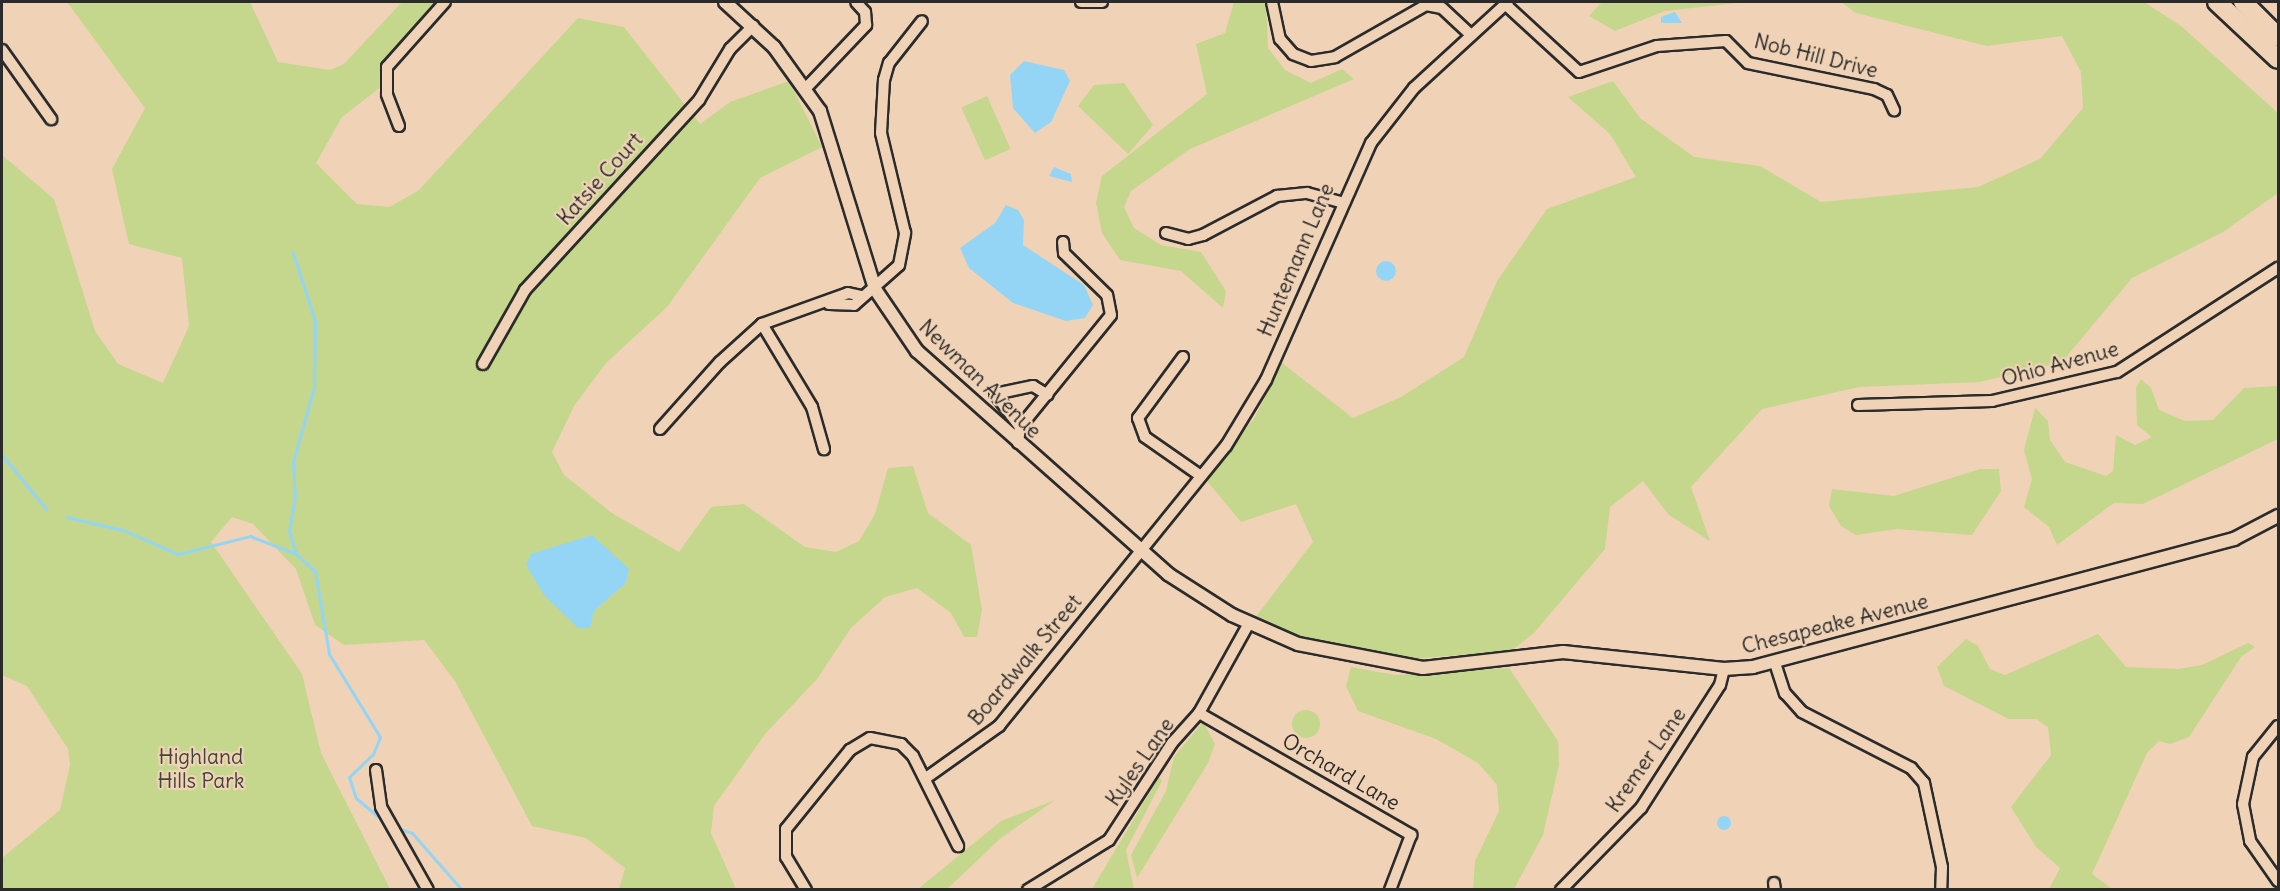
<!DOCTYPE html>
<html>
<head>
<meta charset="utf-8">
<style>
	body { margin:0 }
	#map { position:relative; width:2280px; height:891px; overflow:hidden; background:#f0d3b6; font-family:Delius,sans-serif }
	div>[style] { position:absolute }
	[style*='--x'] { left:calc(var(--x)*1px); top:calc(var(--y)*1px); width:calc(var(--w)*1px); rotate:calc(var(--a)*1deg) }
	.green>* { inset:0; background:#c4d78c; transform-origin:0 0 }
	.round { border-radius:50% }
	.water>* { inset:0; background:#94d5f5 }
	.stream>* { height:3px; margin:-1.5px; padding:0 1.5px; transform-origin:1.5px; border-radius:1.5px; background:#94d5f5 }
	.roads { filter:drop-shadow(2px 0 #2b2b2b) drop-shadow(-2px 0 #2b2b2b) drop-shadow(0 2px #2b2b2b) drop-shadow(0 -2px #2b2b2b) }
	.minor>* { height:10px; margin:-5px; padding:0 5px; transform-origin:5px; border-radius:5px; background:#f0d3b6 }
	.tertiary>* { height:12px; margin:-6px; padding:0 6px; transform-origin:6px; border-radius:6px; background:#f0d3b6 }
	.motorway>* { height:18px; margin:-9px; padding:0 9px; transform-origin:9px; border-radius:9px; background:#f0d3b6 }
	span { translate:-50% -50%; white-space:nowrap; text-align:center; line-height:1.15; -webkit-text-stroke:4.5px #f0d3b6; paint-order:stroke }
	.street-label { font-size:21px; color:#2b2b2b }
	.park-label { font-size:21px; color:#42453a }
	.frame { position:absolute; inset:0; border:3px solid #2b2b2b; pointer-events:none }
</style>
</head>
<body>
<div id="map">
	<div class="green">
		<i style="clip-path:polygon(evenodd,67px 2px,250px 2px,278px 62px,330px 70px,344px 64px,402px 2px,438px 2px,386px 59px,381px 87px,342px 117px,316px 163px,357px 204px,389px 207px,418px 191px,578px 18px,624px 27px,700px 124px,730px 102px,789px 81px,822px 147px,760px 178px,667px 307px,606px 363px,574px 406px,552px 452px,564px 475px,612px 513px,679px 552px,711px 507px,744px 504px,805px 547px,836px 552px,859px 541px,875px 514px,888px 468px,913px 466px,928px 513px,971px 545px,982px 610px,977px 637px,964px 637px,951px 613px,917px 588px,885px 597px,851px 628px,817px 679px,766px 733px,714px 806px,711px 833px,736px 889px,619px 889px,625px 868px,586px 838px,532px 826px,455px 681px,424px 640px,344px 645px,315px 625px,296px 569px,253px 524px,232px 517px,211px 542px,302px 674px,321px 753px,390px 889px,2px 889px,2px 858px,60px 810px,70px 765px,68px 749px,27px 686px,2px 675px,2px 155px,54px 199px,95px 331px,118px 364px,163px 383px,189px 326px,182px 258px,129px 244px,112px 169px,145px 108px,67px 2px,629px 569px,626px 583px,594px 611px,629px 569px)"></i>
		<i style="clip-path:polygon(1234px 2px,1266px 2px,1268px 48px,1285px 70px,1311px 83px,1342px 69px,1354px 79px,1190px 149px,1131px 191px,1124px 207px,1134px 228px,1161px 245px,1201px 252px,1226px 291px,1223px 308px,1181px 271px,1120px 260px,1102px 233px,1096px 203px,1102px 176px,1207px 94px,1196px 44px,1225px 33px)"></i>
		<i style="clip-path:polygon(1602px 2px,1746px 2px,1665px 11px,1615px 31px,1589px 16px)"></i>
		<i style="clip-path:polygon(1841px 2px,2144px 2px,2181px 26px,2278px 113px,2278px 193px,2223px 232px,2132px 278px,2062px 362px,1980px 382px,1859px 387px,1762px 409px,1691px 487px,1710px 541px,1669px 515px,1643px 481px,1610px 507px,1605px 549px,1534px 633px,1511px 651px,1409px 659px,1304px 639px,1255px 618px,1313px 542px,1296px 504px,1241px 522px,1207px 481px,1255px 417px,1282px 363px,1353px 418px,1401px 397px,1464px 357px,1497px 281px,1547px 209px,1636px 177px,1610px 134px,1568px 97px,1613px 81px,1640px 118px,1694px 157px,1760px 166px,1821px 202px,1978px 187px,2040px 159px,2083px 108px,2081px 72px,2062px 36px,1987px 46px,1856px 13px)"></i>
		<i style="clip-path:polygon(1124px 83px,1153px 125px,1128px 154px,1078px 106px,1094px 85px)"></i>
		<i style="left:987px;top:96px;width:58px;height:28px;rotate:66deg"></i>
		<i style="clip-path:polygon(2141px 379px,2151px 388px,2159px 410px,2185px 421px,2213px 420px,2244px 388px,2278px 386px,2278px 439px,2143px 504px,2114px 503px,2057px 545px,2049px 527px,2024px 507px,2032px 479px,2024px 450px,2035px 408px,2048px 421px,2050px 440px,2065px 462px,2106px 476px,2113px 471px,2116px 435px,2135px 445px,2152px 437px,2137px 425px,2136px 388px)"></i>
		<i style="clip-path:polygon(1980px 469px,1999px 469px,2001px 491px,1972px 535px,1897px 529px,1856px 535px,1841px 526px,1829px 506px,1832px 489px,1894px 496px)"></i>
		<i style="clip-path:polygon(2098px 634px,2126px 667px,2178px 669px,2202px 665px,2248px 643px,2255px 647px,2241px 657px,2189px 737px,2170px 744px,2159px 741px,2147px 753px,2092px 874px,2112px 889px,2049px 889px,2060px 868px,2036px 847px,2011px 807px,2051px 755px,2048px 727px,2036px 719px,2009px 719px,1944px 686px,1937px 667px,1966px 639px,1978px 646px,1990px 669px,2005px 675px)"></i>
		<i style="clip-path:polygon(1351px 667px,1395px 675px,1509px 668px,1558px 741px,1559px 765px,1543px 835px,1514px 889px,1473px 889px,1475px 861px,1499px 811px,1497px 785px,1478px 763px,1436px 739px,1358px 711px,1346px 686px)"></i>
		<i class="round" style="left:1292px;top:710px;width:28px;height:28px"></i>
		<i style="clip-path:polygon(1203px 722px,1215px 744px,1208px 763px,1137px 878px,1131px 855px,1166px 791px,1174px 757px)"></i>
		<i style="clip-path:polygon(1159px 777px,1162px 781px,1126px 850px,1134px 889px,1092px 889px)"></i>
		<i style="clip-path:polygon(1055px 800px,1001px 838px,947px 889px,918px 889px,1001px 821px)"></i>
	</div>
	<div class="water">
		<i style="clip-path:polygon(1675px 12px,1682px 23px,1661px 23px,1661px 17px)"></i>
		<i style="clip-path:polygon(1024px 61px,1064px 70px,1070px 81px,1051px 122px,1035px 133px,1013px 108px,1010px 75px)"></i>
		<i style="clip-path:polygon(1054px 167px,1071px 174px,1072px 182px,1049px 176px)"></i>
		<i style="clip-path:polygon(1006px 205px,1018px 210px,1024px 220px,1023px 245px,1084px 285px,1093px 305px,1085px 318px,1066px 321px,1013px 303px,969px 268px,960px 248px,995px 223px)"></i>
		<i class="round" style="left:1376px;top:261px;width:20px;height:20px"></i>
		<i style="clip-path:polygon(592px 535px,629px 569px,626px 583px,594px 611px,590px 628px,578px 628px,544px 595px,526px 565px,531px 554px)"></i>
		<i class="round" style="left:1717px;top:816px;width:14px;height:14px"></i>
	</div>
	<div class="stream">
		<i style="--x:293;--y:253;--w:71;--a:72.1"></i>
		<i style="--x:315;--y:321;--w:66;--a:90.9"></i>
		<i style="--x:314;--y:387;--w:78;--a:105.6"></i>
		<i style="--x:293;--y:462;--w:33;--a:87"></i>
		<i style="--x:295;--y:495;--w:36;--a:99"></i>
		<i style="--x:289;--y:531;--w:24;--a:73"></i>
		<i style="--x:2;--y:455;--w:70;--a:50.8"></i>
		<i style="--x:67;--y:517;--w:57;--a:13.1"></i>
		<i style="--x:123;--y:530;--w:60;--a:23.6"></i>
		<i style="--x:178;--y:554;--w:74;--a:-14"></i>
		<i style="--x:250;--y:536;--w:49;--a:21.4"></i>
		<i style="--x:296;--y:554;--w:25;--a:42"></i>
		<i style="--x:315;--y:571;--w:84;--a:80.4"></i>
		<i style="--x:329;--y:654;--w:97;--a:58.4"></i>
		<i style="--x:380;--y:737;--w:18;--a:112"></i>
		<i style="--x:373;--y:754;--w:33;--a:136"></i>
		<i style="--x:349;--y:777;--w:22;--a:72"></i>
		<i style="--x:356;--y:798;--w:42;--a:40.2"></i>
		<i style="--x:397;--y:828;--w:16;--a:18"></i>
		<i style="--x:412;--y:833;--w:76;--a:48.7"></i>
	</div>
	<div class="roads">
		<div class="minor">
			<i style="--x:1081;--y:2;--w:21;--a:0"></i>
			<i style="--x:1272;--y:2;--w:38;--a:78"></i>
			<i style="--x:1280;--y:39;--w:20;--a:49"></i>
			<i style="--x:1293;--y:54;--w:19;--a:21"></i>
			<i style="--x:1311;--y:61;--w:24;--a:-9"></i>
			<i style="--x:1335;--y:57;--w:105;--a:-29.7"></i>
			<i style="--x:1426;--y:5;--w:16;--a:11"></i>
			<i style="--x:1442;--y:8;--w:40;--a:43"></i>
			<i style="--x:1505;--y:4;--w:100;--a:42.6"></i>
			<i style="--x:1579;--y:72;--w:82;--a:-18.4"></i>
			<i style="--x:1657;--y:46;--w:69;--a:-4.1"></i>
			<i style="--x:1726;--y:41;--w:31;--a:45"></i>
			<i style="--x:1748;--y:63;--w:129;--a:11.7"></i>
			<i style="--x:1874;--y:89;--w:14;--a:25"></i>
			<i style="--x:1887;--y:95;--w:17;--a:65"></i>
			<i style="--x:2;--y:50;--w:85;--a:54.6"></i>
			<i style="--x:807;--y:87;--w:86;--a:-46.4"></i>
			<i style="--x:866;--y:25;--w:13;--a:-94"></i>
			<i style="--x:865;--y:12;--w:13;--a:-132"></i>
			<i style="--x:399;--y:126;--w:34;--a:-111"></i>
			<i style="--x:387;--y:94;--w:27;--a:-90"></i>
			<i style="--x:387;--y:67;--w:87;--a:-48.3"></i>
			<i style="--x:1166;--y:233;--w:23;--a:15"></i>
			<i style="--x:1188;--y:239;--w:16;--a:-15"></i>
			<i style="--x:1203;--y:235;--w:84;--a:-27.8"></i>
			<i style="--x:1277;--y:196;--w:30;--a:-6"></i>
			<i style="--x:1307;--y:193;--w:35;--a:15"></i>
			<i style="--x:829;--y:304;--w:25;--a:2"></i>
			<i style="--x:854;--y:305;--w:60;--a:-41.6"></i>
			<i style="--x:899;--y:265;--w:33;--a:-79"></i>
			<i style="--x:905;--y:233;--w:103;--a:-103.5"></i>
			<i style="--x:881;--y:133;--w:53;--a:-86.8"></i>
			<i style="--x:884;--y:80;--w:18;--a:-74"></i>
			<i style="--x:889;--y:63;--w:53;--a:-51.8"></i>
			<i style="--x:762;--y:324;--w:97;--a:58.9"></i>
			<i style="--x:812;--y:407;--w:44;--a:74.1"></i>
			<i style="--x:1183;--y:357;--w:76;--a:126.4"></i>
			<i style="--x:1138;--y:418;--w:20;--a:70"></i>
			<i style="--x:1145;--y:437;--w:68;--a:34.9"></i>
			<i style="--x:483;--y:364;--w:85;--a:-60.4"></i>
			<i style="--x:525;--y:290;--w:258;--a:-47.5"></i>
			<i style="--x:699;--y:100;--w:60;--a:-58.7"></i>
			<i style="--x:730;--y:49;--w:33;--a:-45"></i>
			<i style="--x:1858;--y:405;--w:134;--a:-1.7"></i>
			<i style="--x:1992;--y:401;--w:128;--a:-13.1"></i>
			<i style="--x:2117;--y:372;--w:192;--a:-32.9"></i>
			<i style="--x:1020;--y:427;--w:41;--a:-127.1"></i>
			<i style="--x:995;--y:394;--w:39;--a:-12"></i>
			<i style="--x:1033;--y:386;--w:17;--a:31"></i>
			<i style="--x:660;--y:429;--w:90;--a:-48.2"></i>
			<i style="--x:720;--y:362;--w:57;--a:-42.1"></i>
			<i style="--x:762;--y:324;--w:91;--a:-19.8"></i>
			<i style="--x:848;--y:293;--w:13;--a:13"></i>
			<i style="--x:1018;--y:443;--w:16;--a:-83"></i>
			<i style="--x:1020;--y:427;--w:144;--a:-50.9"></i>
			<i style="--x:1111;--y:315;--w:20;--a:-101"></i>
			<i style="--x:1107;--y:295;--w:60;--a:-135.7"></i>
			<i style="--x:1064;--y:253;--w:11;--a:-95"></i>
			<i style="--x:1775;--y:663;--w:32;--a:72"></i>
			<i style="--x:1785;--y:693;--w:25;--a:48"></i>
			<i style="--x:1802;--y:712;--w:123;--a:27.2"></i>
			<i style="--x:1911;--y:768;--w:20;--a:49"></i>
			<i style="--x:1924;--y:783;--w:86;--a:77.9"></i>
			<i style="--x:1942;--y:867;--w:23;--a:92"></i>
			<i style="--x:1199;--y:713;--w:245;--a:29.9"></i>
			<i style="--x:1411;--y:835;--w:59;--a:110.9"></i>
			<i style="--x:2278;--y:726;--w:40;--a:129"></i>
			<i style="--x:2253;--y:757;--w:48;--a:102"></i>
			<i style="--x:2243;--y:804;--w:38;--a:79"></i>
			<i style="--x:2250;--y:841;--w:49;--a:55"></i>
			<i style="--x:376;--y:770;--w:37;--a:82"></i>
			<i style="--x:381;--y:807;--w:95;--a:60.5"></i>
			<i style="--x:926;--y:778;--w:90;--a:-35.5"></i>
			<i style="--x:999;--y:726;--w:360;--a:-51"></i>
			<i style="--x:1226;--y:446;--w:77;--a:-58.8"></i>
			<i style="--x:1266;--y:380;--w:259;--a:-66.1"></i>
			<i style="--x:1371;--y:143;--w:70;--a:-52"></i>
			<i style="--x:1414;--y:88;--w:127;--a:-42.5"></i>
			<i style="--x:1774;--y:883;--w:7;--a:82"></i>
			<i style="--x:806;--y:890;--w:39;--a:-121"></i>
			<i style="--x:786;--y:857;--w:28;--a:-90"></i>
			<i style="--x:786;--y:829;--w:102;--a:-51"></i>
			<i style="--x:850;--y:750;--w:23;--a:-31"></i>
			<i style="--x:870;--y:738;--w:32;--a:11"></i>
			<i style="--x:901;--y:744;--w:17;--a:45"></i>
			<i style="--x:913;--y:756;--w:101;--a:63.4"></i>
			<i style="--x:1028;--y:890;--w:95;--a:-31.7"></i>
			<i style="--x:1109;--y:840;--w:116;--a:-57"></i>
			<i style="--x:1172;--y:743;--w:40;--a:-48"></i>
			<i style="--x:1199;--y:713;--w:103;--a:-60.9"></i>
			<i style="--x:1561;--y:890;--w:115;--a:-45.7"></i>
			<i style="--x:1641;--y:808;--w:146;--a:-57.3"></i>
			<i style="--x:1720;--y:685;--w:16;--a:-76"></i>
		</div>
		<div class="tertiary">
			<i style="--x:725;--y:2;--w:67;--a:42.6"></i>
			<i style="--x:774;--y:47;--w:79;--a:54.3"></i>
			<i style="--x:820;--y:111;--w:186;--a:72.8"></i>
			<i style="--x:875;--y:289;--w:75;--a:55.9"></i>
			<i style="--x:917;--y:351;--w:336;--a:41.6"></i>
			<i style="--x:1168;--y:574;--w:76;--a:32.6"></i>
			<i style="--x:1232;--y:615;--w:72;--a:23.7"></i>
			<i style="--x:1298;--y:644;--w:127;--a:10.9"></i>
			<i style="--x:1423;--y:668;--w:141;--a:-6.5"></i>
			<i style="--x:1563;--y:652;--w:162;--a:6"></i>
			<i style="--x:1724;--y:669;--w:29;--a:-4"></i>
			<i style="--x:1753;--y:667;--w:498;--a:-14.9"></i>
			<i style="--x:2234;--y:539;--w:50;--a:-27.6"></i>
		</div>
		<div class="motorway">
			<i style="--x:2217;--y:2;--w:83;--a:43.1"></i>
			<i style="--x:2243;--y:2;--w:49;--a:45"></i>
		</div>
	</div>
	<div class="street-label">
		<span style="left:1816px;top:56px;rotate:14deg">Nob Hill Drive</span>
		<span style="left:600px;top:179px;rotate:-48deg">Katsie Court</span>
		<span style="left:1296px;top:260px;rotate:-67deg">Huntemann Lane</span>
		<span style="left:2060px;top:364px;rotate:-15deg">Ohio Avenue</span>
		<span style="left:980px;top:379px;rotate:44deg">Newman Avenue</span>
		<span style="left:1835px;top:624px;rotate:-14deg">Chesapeake Avenue</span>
		<span style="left:1025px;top:660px;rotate:-50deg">Boardwalk Street</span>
		<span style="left:1646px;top:760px;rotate:-55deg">Kremer Lane</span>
		<span style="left:1140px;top:762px;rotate:-55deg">Kyles Lane</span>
		<span style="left:1341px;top:772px;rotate:30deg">Orchard Lane</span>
	</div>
	<div class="park-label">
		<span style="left:201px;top:769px">Highland<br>Hills Park</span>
	</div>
	<div class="frame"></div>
</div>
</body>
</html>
